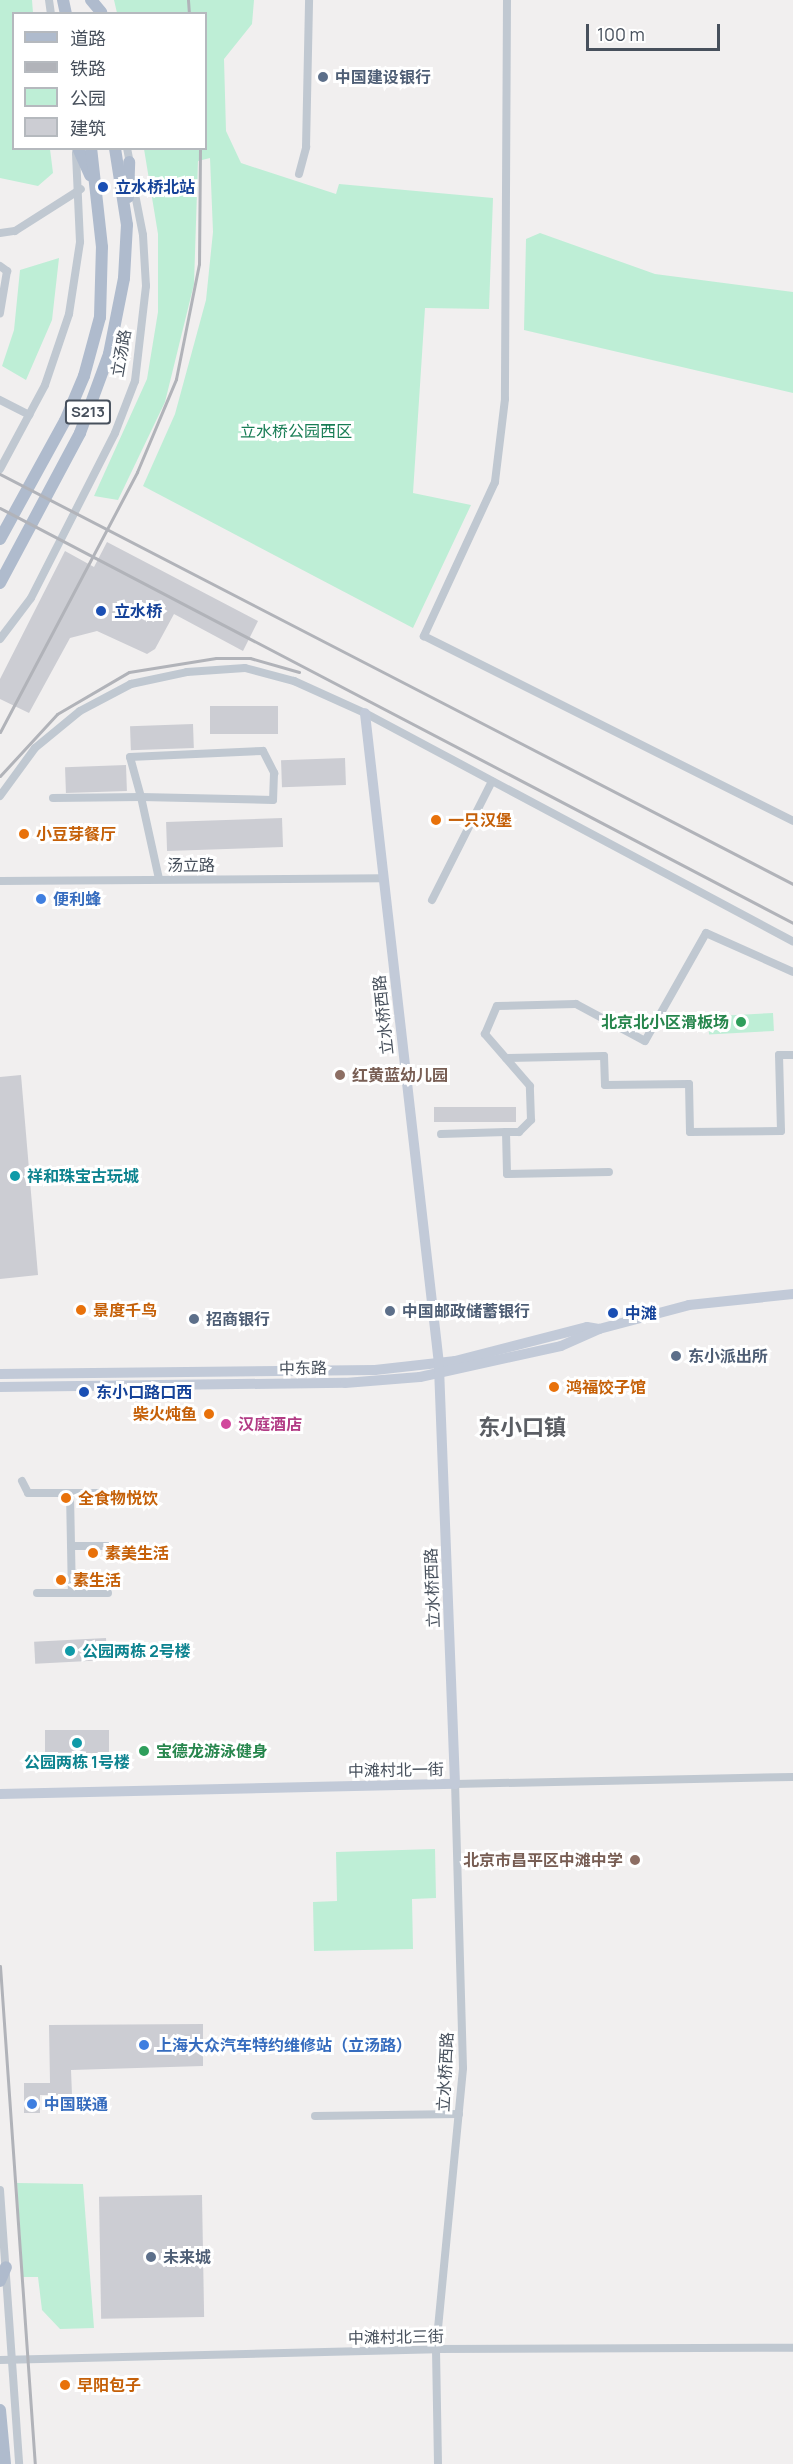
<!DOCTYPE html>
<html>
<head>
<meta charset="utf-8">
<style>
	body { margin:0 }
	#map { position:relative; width:793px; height:2464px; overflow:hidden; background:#f1efef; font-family:Manrope,"Noto Sans SC",sans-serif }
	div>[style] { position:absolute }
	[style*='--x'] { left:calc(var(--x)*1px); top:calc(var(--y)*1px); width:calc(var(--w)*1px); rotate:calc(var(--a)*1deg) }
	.green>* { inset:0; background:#beeed6; transform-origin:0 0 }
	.building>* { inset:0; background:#cccdd3; transform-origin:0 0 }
	.street>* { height:8px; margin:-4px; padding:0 4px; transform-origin:4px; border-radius:4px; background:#c0c8d1 }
	.secondary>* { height:10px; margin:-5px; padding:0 5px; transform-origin:5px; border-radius:5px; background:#c2cad8 }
	.primary>* { height:12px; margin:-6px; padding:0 6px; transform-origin:6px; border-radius:6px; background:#afbbcd }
	.rail>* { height:3px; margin:-1.5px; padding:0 1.5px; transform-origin:1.5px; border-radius:1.5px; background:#b1b3b9 }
	.dots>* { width:16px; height:16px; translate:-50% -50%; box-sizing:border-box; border:3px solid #fff; border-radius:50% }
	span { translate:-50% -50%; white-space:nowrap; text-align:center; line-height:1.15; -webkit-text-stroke:6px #fff; paint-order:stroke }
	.shield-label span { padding:2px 4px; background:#fff; border:2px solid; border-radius:4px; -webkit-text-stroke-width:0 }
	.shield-label { font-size:15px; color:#47505c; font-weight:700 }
	.service-label { font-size:16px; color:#4e5e75; font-weight:700 }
	.left { translate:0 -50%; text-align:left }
	.transit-label { font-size:16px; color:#164399; font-weight:700 }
	.street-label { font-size:16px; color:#47505c }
	.park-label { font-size:16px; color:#187d55 }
	.food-label { font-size:16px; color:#c56008; font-weight:700 }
	.right { translate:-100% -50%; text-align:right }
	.shop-label { font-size:16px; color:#366cbe; font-weight:700 }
	.leisure-label { font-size:16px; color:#27864d; font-weight:700 }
	.education-label { font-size:16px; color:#785e54; font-weight:700 }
	.culture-label { font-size:16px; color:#0d838f; font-weight:700 }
	.hotel-label { font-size:16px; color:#b23c85; font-weight:700 }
	.district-label { font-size:22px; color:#5b5e64; font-weight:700 }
	.legend { position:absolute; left:12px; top:12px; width:195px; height:138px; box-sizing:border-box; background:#fff; border:2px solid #b5b9be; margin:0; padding:8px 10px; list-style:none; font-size:18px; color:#47505c }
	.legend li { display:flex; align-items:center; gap:12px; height:30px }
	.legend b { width:30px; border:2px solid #b5b9be }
	.scale { position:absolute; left:586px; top:24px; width:134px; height:27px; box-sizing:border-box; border:3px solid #47505c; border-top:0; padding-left:8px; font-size:18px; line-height:21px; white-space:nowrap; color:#47505c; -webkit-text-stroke:4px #fff; paint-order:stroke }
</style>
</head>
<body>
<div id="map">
	<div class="green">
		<i style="clip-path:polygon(0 0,32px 0,33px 13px,14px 14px,14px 148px,50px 149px,53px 173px,38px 186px,0 178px)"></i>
		<i style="clip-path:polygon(114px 0,254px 0,252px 24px,224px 59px,226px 131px,241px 163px,336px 194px,339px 184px,493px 198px,489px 309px,425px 308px,413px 493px,471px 505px,413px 628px,143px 486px,175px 414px,206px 300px,213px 232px,210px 158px,198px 161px,194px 284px,165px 402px,118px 500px,94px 496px,147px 379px,158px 312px,158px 234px,144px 149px,206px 148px,206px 14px,117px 13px)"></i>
		<i style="clip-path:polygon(540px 233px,655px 274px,793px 292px,793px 393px,524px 330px,526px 239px)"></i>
		<i style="clip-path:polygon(59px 258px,52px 320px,26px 380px,2px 366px,14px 330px,20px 270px)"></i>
		<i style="left:773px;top:1013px;width:18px;height:65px;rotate:87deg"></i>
		<i style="clip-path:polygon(435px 1849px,436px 1898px,412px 1899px,413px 1949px,314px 1951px,313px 1902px,337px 1901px,336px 1852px)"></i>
		<i style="clip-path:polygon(17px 2183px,83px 2184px,94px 2328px,60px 2329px,42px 2310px,38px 2277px,23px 2277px)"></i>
	</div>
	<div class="building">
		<i style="clip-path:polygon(107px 542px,258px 621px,243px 651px,174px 614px,155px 649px,147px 654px,97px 631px,70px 638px,29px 713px,0 699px,0 679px,65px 551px,94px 567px)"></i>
		<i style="left:278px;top:706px;width:28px;height:68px;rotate:90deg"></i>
		<i style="left:193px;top:724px;width:24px;height:63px;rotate:88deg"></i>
		<i style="left:345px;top:758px;width:27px;height:64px;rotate:88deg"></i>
		<i style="left:126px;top:765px;width:26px;height:61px;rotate:88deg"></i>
		<i style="left:282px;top:818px;width:29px;height:116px;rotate:88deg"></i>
		<i style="clip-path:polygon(21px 1075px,38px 1275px,0 1279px,0 1077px)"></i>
		<i style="left:516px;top:1107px;width:15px;height:82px;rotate:90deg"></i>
		<i style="left:106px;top:1638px;width:22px;height:72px;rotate:87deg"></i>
		<i style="left:109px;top:1730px;width:23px;height:64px;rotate:90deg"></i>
		<i style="clip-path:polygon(203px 2024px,203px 2066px,71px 2070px,72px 2095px,40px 2095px,40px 2113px,24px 2113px,24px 2083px,50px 2083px,49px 2025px)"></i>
		<i style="left:202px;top:2195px;width:122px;height:103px;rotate:89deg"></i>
	</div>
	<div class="street">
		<i style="--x:49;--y:0;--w:14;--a:82"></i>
		<i style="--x:507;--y:0;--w:399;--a:90.3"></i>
		<i style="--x:505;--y:399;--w:84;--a:96.9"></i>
		<i style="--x:495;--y:482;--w:170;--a:114.8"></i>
		<i style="--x:424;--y:636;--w:413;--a:26.6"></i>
		<i style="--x:127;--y:148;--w:16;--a:79"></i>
		<i style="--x:299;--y:174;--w:28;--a:-75"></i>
		<i style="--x:306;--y:147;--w:147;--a:-88.8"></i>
		<i style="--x:0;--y:233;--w:15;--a:-8"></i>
		<i style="--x:15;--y:231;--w:78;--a:-32.5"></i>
		<i style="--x:0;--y:266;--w:9;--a:36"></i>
		<i style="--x:7;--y:271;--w:43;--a:99.5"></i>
		<i style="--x:0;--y:400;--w:33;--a:27"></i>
		<i style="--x:0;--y:469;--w:95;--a:-61.8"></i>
		<i style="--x:45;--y:385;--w:75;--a:-71.3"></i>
		<i style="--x:69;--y:314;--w:73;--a:-81.3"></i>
		<i style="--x:80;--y:242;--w:89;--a:-92.6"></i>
		<i style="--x:0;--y:639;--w:51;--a:-52.9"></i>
		<i style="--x:31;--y:598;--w:185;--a:-63"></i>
		<i style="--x:115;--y:433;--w:56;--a:-69"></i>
		<i style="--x:135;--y:381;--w:96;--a:-83.4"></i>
		<i style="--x:146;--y:286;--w:51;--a:-93.4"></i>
		<i style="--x:143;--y:235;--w:57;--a:-101.1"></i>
		<i style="--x:263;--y:751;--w:25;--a:63"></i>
		<i style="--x:274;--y:773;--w:27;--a:92"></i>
		<i style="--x:273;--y:800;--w:132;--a:-178.7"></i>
		<i style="--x:141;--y:797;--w:41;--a:-105.4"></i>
		<i style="--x:130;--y:757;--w:133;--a:-2.6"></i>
		<i style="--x:0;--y:796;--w:59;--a:-53.9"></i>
		<i style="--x:35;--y:748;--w:58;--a:-39.4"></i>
		<i style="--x:80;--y:711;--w:58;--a:-27.9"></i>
		<i style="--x:131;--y:684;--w:57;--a:-12.1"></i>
		<i style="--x:187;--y:672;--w:58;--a:-3.9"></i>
		<i style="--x:245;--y:668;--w:51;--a:14.9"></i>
		<i style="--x:294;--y:681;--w:78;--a:24.3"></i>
		<i style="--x:365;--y:713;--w:485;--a:28.1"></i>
		<i style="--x:53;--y:798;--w:88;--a:-0.7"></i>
		<i style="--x:141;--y:797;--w:84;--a:77.6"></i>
		<i style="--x:0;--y:881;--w:383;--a:-0.4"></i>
		<i style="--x:432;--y:900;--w:133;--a:-63.2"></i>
		<i style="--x:506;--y:1058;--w:98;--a:-1.2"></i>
		<i style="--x:604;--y:1056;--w:29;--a:88"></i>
		<i style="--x:605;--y:1085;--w:84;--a:-0.7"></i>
		<i style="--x:689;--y:1084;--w:48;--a:88.8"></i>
		<i style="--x:690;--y:1132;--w:91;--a:-0.6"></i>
		<i style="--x:781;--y:1131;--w:76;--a:-91.5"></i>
		<i style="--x:779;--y:1055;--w:14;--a:0"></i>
		<i style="--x:506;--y:1132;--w:13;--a:0"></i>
		<i style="--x:519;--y:1132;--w:17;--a:-45"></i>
		<i style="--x:531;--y:1120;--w:34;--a:-92"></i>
		<i style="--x:530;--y:1086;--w:69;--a:-130.9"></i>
		<i style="--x:485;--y:1034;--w:30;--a:-67"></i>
		<i style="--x:497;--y:1006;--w:79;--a:-1.5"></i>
		<i style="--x:576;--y:1004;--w:78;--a:28.2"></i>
		<i style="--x:645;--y:1041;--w:124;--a:-60.5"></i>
		<i style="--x:706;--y:933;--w:95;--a:24.1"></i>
		<i style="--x:441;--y:1134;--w:65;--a:-1.8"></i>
		<i style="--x:506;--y:1132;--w:42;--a:88.6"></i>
		<i style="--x:507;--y:1174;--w:102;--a:-1.1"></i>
		<i style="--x:22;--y:1481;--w:13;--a:63"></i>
		<i style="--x:28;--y:1493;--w:77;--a:0"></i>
		<i style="--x:70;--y:1493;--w:100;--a:88.9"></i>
		<i style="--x:71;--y:1546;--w:36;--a:0"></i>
		<i style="--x:37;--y:1593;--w:71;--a:0"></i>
		<i style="--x:315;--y:2116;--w:144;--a:-0.8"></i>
		<i style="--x:0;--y:2190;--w:275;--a:86"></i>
		<i style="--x:0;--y:2360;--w:436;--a:-1.4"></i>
		<i style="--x:436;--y:2349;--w:357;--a:-0.2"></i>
		<i style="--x:438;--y:2464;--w:115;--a:-91"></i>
		<i style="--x:436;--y:2349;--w:282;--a:-84.5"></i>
		<i style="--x:463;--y:2068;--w:284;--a:-91.6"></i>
		<i style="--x:455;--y:1784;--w:338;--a:-1.2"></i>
	</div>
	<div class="secondary">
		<i style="--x:0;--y:1374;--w:375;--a:-0.6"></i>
		<i style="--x:375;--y:1370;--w:81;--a:-6.4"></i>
		<i style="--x:455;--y:1361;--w:136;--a:-14.4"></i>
		<i style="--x:587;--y:1327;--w:12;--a:9"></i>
		<i style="--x:0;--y:1387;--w:345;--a:-0.7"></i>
		<i style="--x:345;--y:1383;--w:75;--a:-4.6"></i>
		<i style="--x:420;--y:1377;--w:144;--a:-12.4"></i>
		<i style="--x:561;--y:1346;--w:42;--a:-24.1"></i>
		<i style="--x:599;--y:1329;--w:93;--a:-14.9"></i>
		<i style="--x:689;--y:1305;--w:105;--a:-6"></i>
		<i style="--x:0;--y:1794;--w:455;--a:-1.3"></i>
		<i style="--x:455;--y:1784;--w:420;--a:-92.2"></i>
		<i style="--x:439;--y:1364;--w:655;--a:-96.49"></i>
	</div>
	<div class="primary">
		<i style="--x:63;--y:0;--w:14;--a:78"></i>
		<i style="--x:91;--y:0;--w:16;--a:50"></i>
		<i style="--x:78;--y:148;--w:30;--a:66"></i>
		<i style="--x:128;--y:197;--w:35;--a:-88"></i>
		<i style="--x:0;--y:539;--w:135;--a:-61.2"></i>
		<i style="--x:65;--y:421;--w:49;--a:-67.1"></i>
		<i style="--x:84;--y:376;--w:61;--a:-74.8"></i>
		<i style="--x:100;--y:317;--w:70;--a:-88.4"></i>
		<i style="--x:102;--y:247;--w:100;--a:-96.3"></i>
		<i style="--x:0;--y:583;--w:170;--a:-61.9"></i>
		<i style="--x:80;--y:433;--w:84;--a:-69.8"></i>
		<i style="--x:109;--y:354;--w:77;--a:-78.8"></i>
		<i style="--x:124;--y:278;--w:53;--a:-86.8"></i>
		<i style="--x:127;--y:225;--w:78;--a:-98.9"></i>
		<i style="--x:0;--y:2281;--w:15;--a:-67"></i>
		<i style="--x:0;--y:2410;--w:54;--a:84.7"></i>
	</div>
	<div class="rail">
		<i style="--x:188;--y:0;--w:14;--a:86"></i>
		<i style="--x:0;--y:474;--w:893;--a:27.34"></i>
		<i style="--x:0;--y:508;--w:895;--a:27.62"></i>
		<i style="--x:0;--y:732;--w:294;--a:-62.2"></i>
		<i style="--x:137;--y:472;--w:101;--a:-67.2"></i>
		<i style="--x:176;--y:379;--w:117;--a:-78.7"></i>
		<i style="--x:199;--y:264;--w:116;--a:-89.5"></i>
		<i style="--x:0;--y:776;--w:84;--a:-47.4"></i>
		<i style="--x:57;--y:714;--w:83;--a:-30.3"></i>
		<i style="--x:129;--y:672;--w:88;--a:-9.1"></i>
		<i style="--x:216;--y:658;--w:34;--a:0"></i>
		<i style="--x:250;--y:658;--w:51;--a:15.9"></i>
		<i style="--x:0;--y:1966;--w:499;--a:86"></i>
	</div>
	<div class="dots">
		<i style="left:323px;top:77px;background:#5c6f8a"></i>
		<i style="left:103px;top:187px;background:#1a4fb4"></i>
		<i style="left:101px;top:611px;background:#1a4fb4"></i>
		<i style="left:436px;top:820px;background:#e8710a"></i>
		<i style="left:24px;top:834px;background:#e8710a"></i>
		<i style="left:41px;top:899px;background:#3f7fe0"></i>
		<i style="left:741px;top:1022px;background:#2e9e5b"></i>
		<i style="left:340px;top:1075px;background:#8d6e63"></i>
		<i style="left:15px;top:1176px;background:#0f9aa8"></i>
		<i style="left:81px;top:1310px;background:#e8710a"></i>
		<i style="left:390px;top:1311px;background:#5c6f8a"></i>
		<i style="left:613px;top:1313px;background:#1a4fb4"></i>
		<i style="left:194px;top:1319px;background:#5c6f8a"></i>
		<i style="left:676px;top:1356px;background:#5c6f8a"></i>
		<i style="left:554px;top:1387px;background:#e8710a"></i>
		<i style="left:84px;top:1392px;background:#1a4fb4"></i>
		<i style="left:209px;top:1414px;background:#e8710a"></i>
		<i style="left:226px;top:1424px;background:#d1479c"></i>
		<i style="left:66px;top:1498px;background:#e8710a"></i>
		<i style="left:93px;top:1553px;background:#e8710a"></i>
		<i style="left:61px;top:1580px;background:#e8710a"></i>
		<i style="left:70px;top:1651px;background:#0f9aa8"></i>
		<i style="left:77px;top:1743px;background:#0f9aa8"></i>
		<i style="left:144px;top:1751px;background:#2e9e5b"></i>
		<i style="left:635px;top:1860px;background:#8d6e63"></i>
		<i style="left:144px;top:2045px;background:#3f7fe0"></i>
		<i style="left:32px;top:2104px;background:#3f7fe0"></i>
		<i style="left:151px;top:2257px;background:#5c6f8a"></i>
		<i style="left:65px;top:2385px;background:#e8710a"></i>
	</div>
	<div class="shield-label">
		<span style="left:88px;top:412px">S213</span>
	</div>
	<div class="service-label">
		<span class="left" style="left:335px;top:77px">中国建设银行</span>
		<span class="left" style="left:402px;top:1311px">中国邮政储蓄银行</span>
		<span class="left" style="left:206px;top:1319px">招商银行</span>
		<span class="left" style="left:688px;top:1356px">东小派出所</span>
		<span class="left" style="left:163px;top:2257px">未来城</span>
	</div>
	<div class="transit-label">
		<span class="left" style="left:115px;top:187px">立水桥北站</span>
		<span class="left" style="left:114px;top:611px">立水桥</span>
		<span class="left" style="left:625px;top:1313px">中滩</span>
		<span class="left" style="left:96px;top:1392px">东小口路口西</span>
	</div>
	<div class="street-label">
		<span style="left:121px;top:353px;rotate:-80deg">立汤路</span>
		<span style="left:191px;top:865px">汤立路</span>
		<span style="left:383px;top:1015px;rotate:-96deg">立水桥西路</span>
		<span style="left:303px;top:1368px;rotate:-1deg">中东路</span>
		<span style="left:432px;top:1588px;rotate:-92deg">立水桥西路</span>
		<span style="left:396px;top:1770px;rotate:-1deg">中滩村北一街</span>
		<span style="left:445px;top:2072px;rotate:-87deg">立水桥西路</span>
		<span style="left:396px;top:2337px;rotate:-1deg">中滩村北三街</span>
	</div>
	<div class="park-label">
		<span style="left:296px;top:431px">立水桥公园西区</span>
	</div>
	<div class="food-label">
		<span class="left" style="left:448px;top:820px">一只汉堡</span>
		<span class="left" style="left:36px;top:834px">小豆芽餐厅</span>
		<span class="left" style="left:93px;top:1310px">景度千鸟</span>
		<span class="left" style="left:566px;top:1387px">鸿福饺子馆</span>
		<span class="right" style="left:197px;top:1414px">柴火炖鱼</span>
		<span class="left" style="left:78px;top:1498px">全食物悦饮</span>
		<span class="left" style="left:105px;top:1553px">素美生活</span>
		<span class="left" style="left:73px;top:1580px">素生活</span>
		<span class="left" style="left:77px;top:2385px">早阳包子</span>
	</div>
	<div class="shop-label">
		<span class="left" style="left:53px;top:899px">便利蜂</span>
		<span class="left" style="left:156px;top:2045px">上海大众汽车特约维修站（立汤路）</span>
		<span class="left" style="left:44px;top:2104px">中国联通</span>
	</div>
	<div class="leisure-label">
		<span class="right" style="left:729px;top:1022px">北京北小区滑板场</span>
		<span class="left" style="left:156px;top:1751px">宝德龙游泳健身</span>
	</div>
	<div class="education-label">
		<span class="left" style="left:352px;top:1075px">红黄蓝幼儿园</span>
		<span class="right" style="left:623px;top:1860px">北京市昌平区中滩中学</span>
	</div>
	<div class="culture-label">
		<span class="left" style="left:27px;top:1176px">祥和珠宝古玩城</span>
		<span class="left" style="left:82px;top:1651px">公园两栋 2号楼</span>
		<span style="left:77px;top:1762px">公园两栋 1号楼</span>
	</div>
	<div class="hotel-label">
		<span class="left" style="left:238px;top:1424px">汉庭酒店</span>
	</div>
	<div class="district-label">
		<span style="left:522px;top:1428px">东小口镇</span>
	</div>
	<ul class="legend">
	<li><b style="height:8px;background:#afbbcd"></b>道路</li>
	<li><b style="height:8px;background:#b1b3b9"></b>铁路</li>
	<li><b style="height:16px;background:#beeed6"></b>公园</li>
	<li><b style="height:16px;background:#cccdd3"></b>建筑</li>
	</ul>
	<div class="scale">100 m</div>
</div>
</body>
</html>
